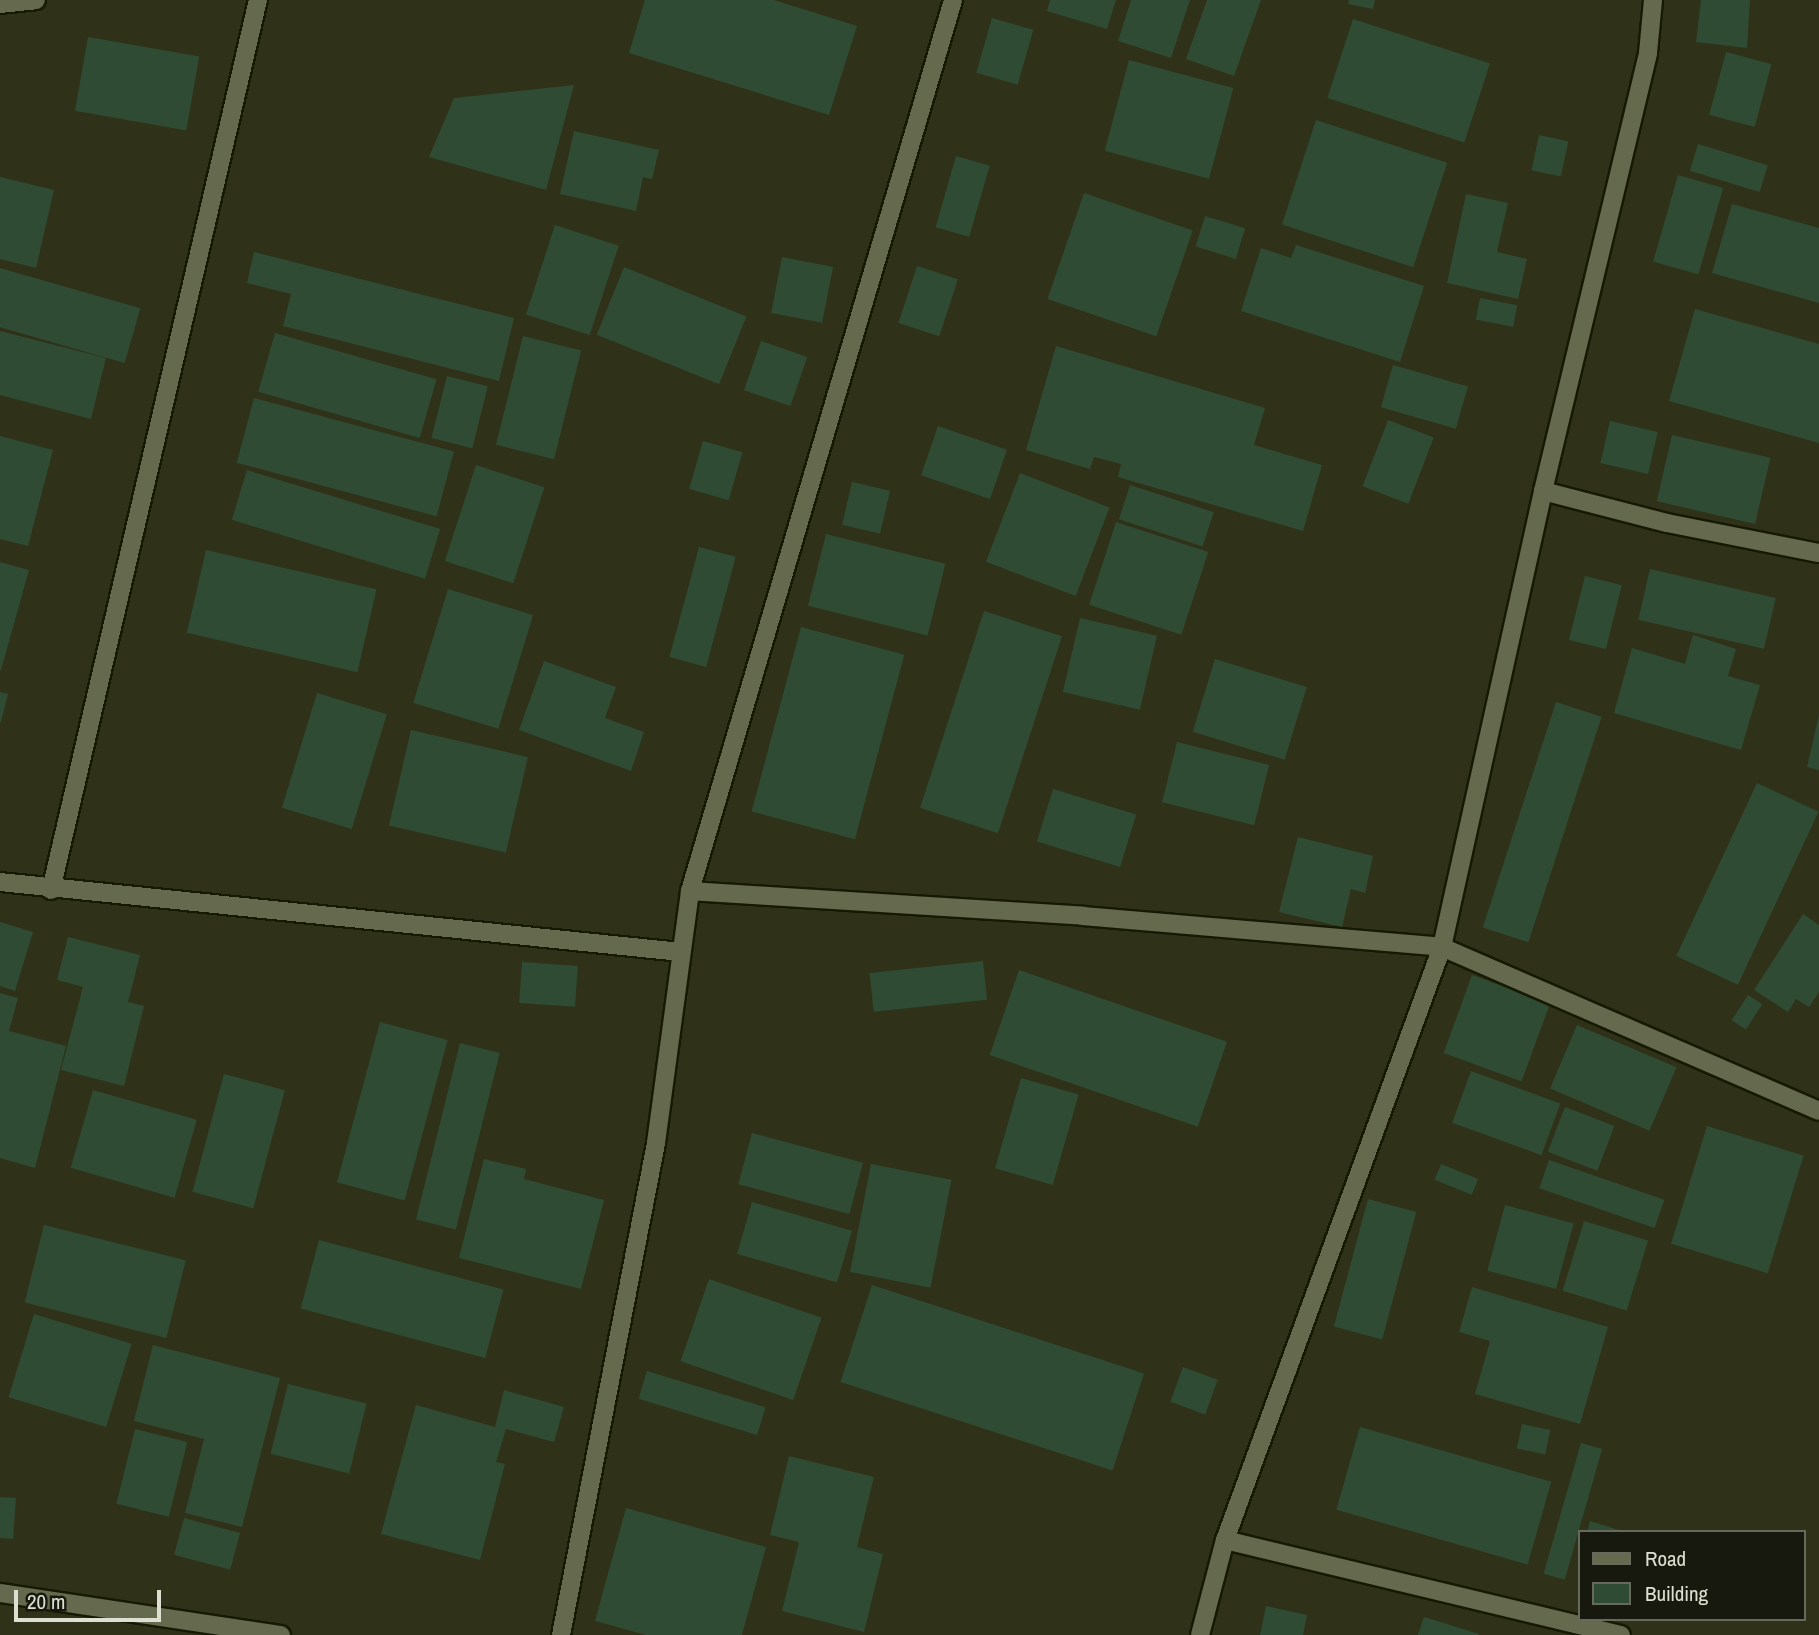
<!DOCTYPE html>
<html>
<head>
<meta charset="utf-8">
<style>
	body { margin:0 }
	#map { position:relative; width:1819px; height:1635px; overflow:hidden; background:#2f3219; font-family:"Archivo Narrow",sans-serif }
	div>[style] { position:absolute }
	[style*='--x'] { left:calc(var(--x)*1px); top:calc(var(--y)*1px); width:calc(var(--w)*1px); rotate:calc(var(--a)*1deg) }
	.building>* { inset:0; background:#304b33; transform-origin:0 0 }
	.roads { filter:drop-shadow(2px 0 #171a03) drop-shadow(-2px 0 #171a03) drop-shadow(0 2px #171a03) drop-shadow(0 -2px #171a03) }
	.minor>* { height:18px; margin:-9px; padding:0 9px; transform-origin:9px; border-radius:9px; background:#656a4e }
	span { translate:-50% -50%; white-space:nowrap; text-align:center; line-height:1.15; -webkit-text-stroke:7px #17190e; paint-order:stroke }
	.legend { position:absolute; left:1578px; top:1530px; width:228px; height:91px; box-sizing:border-box; background:#17190e; border:2px solid #66695c; margin:0; padding:9px 12px; list-style:none; font-size:21px; color:#dde0d1 }
	.legend li { display:flex; align-items:center; gap:14px; height:35px }
	.legend b { width:35px; border:2px solid #66695c }
	.scale { position:absolute; left:14px; top:1590px; width:147px; height:32px; box-sizing:border-box; border:4px solid #dde0d1; border-top:0; padding-left:9px; font-size:21px; line-height:24px; white-space:nowrap; color:#dde0d1; -webkit-text-stroke:5px #17190e; paint-order:stroke }
</style>
</head>
<body>
<div id="map">
	<div class="building">
		<i style="clip-path:polygon(645px 0,774px 0,857px 26px,829px 115px,629px 53px)"></i>
		<i style="clip-path:polygon(1050px 0,1116px 0,1107px 29px,1047px 11px)"></i>
		<i style="clip-path:polygon(1131px 0,1190px 0,1171px 58px,1118px 41px)"></i>
		<i style="clip-path:polygon(1207px 0,1261px 0,1234px 76px,1186px 59px)"></i>
		<i style="clip-path:polygon(1349px 0,1375px 0,1373px 9px,1348px 4px)"></i>
		<i style="clip-path:polygon(1701px 0,1750px 0,1747px 48px,1696px 42px)"></i>
		<i style="left:992px;top:18px;width:43px;height:57px;rotate:16deg"></i>
		<i style="left:1353px;top:19px;width:144px;height:83px;rotate:18deg"></i>
		<i style="left:88px;top:37px;width:113px;height:75px;rotate:10deg"></i>
		<i style="left:1726px;top:52px;width:47px;height:65px;rotate:15deg"></i>
		<i style="left:1129px;top:60px;width:108px;height:94px;rotate:15deg"></i>
		<i style="clip-path:polygon(574px 85px,546px 190px,429px 157px,454px 98px)"></i>
		<i style="left:1316px;top:120px;width:138px;height:110px;rotate:18deg"></i>
		<i style="clip-path:polygon(574px 131px,659px 150px,652px 179px,643px 177px,636px 211px,560px 194px)"></i>
		<i style="left:1539px;top:135px;width:30px;height:36px;rotate:12deg"></i>
		<i style="left:1698px;top:144px;width:73px;height:28px;rotate:17deg"></i>
		<i style="left:956px;top:156px;width:35px;height:74px;rotate:16deg"></i>
		<i style="left:1678px;top:175px;width:47px;height:90px;rotate:16deg"></i>
		<i style="clip-path:polygon(0 177px,54px 190px,36px 268px,0 259px)"></i>
		<i style="left:1084px;top:193px;width:115px;height:112px;rotate:19deg"></i>
		<i style="clip-path:polygon(1466px 194px,1508px 203px,1497px 252px,1527px 259px,1518px 299px,1447px 283px)"></i>
		<i style="clip-path:polygon(1732px 204px,1819px 228px,1819px 303px,1712px 273px)"></i>
		<i style="left:1205px;top:216px;width:42px;height:32px;rotate:17deg"></i>
		<i style="left:555px;top:225px;width:67px;height:94px;rotate:18deg"></i>
		<i style="clip-path:polygon(1296px 245px,1424px 286px,1400px 362px,1241px 311px,1261px 248px,1291px 258px)"></i>
		<i style="clip-path:polygon(254px 252px,514px 318px,499px 381px,283px 326px,291px 294px,247px 283px)"></i>
		<i style="left:782px;top:257px;width:52px;height:57px;rotate:11deg"></i>
		<i style="left:917px;top:266px;width:43px;height:60px;rotate:18deg"></i>
		<i style="left:624px;top:267px;width:132px;height:73px;rotate:22deg"></i>
		<i style="left:0;top:268px;width:146px;height:57px;rotate:16deg"></i>
		<i style="left:1480px;top:298px;width:38px;height:22px;rotate:11deg"></i>
		<i style="clip-path:polygon(1695px 309px,1819px 344px,1819px 443px,1669px 401px)"></i>
		<i style="clip-path:polygon(0 331px,106px 358px,91px 419px,0 395px)"></i>
		<i style="left:275px;top:333px;width:168px;height:61px;rotate:16deg"></i>
		<i style="left:523px;top:336px;width:60px;height:112px;rotate:14deg"></i>
		<i style="left:761px;top:341px;width:49px;height:52px;rotate:19deg"></i>
		<i style="clip-path:polygon(1056px 346px,1265px 408px,1254px 445px,1322px 465px,1303px 531px,1118px 477px,1121px 464px,1094px 457px,1090px 469px,1026px 450px)"></i>
		<i style="left:1393px;top:365px;width:78px;height:44px;rotate:16deg"></i>
		<i style="left:447px;top:376px;width:42px;height:64px;rotate:14deg"></i>
		<i style="left:254px;top:398px;width:207px;height:67px;rotate:15deg"></i>
		<i style="left:1388px;top:420px;width:49px;height:71px;rotate:21deg"></i>
		<i style="left:1610px;top:421px;width:49px;height:43px;rotate:13deg"></i>
		<i style="left:938px;top:426px;width:73px;height:52px;rotate:19deg"></i>
		<i style="left:1672px;top:435px;width:101px;height:68px;rotate:13deg"></i>
		<i style="clip-path:polygon(0 436px,53px 450px,28px 546px,0 539px)"></i>
		<i style="left:703px;top:441px;width:41px;height:50px;rotate:16deg"></i>
		<i style="left:476px;top:465px;width:72px;height:101px;rotate:18deg"></i>
		<i style="left:247px;top:470px;width:202px;height:52px;rotate:17deg"></i>
		<i style="left:1020px;top:473px;width:96px;height:95px;rotate:21deg"></i>
		<i style="left:852px;top:482px;width:39px;height:44px;rotate:13deg"></i>
		<i style="left:1130px;top:485px;width:88px;height:36px;rotate:18deg"></i>
		<i style="left:1116px;top:522px;width:97px;height:87px;rotate:18deg"></i>
		<i style="left:826px;top:534px;width:123px;height:74px;rotate:14deg"></i>
		<i style="left:699px;top:547px;width:38px;height:114px;rotate:15deg"></i>
		<i style="left:206px;top:550px;width:175px;height:85px;rotate:13deg"></i>
		<i style="clip-path:polygon(0 562px,29px 570px,1px 670px,0 670px)"></i>
		<i style="left:1650px;top:569px;width:129px;height:52px;rotate:13deg"></i>
		<i style="left:1585px;top:576px;width:38px;height:66px;rotate:14deg"></i>
		<i style="left:448px;top:589px;width:89px;height:119px;rotate:17deg"></i>
		<i style="left:984px;top:611px;width:82px;height:207px;rotate:18deg"></i>
		<i style="left:1080px;top:618px;width:79px;height:76px;rotate:13deg"></i>
		<i style="left:801px;top:627px;width:107px;height:191px;rotate:15deg"></i>
		<i style="clip-path:polygon(1693px 635px,1736px 649px,1728px 676px,1760px 685px,1741px 750px,1614px 713px,1632px 648px,1685px 664px)"></i>
		<i style="left:1215px;top:659px;width:96px;height:76px;rotate:17deg"></i>
		<i style="clip-path:polygon(544px 661px,616px 687px,605px 718px,644px 732px,631px 771px,519px 730px)"></i>
		<i style="clip-path:polygon(0 692px,8px 694px,1px 722px,0 722px)"></i>
		<i style="left:317px;top:693px;width:73px;height:120px;rotate:17deg"></i>
		<i style="left:1556px;top:702px;width:48px;height:237px;rotate:18deg"></i>
		<i style="clip-path:polygon(1819px 715px,1819px 770px,1807px 767px)"></i>
		<i style="left:411px;top:730px;width:120px;height:98px;rotate:13deg"></i>
		<i style="left:1177px;top:742px;width:95px;height:62px;rotate:14deg"></i>
		<i style="left:1757px;top:783px;width:68px;height:191px;rotate:25deg"></i>
		<i style="left:1053px;top:789px;width:87px;height:55px;rotate:17deg"></i>
		<i style="clip-path:polygon(1298px 837px,1373px 856px,1365px 893px,1351px 889px,1342px 927px,1279px 912px)"></i>
		<i style="clip-path:polygon(1803px 914px,1819px 925px,1819px 992px,1809px 1007px,1796px 999px,1788px 1012px,1754px 990px)"></i>
		<i style="clip-path:polygon(0 922px,33px 932px,15px 991px,0 986px)"></i>
		<i style="clip-path:polygon(68px 937px,140px 955px,128px 1002px,144px 1006px,124px 1086px,61px 1070px,83px 987px,57px 980px)"></i>
		<i style="left:983px;top:961px;width:39px;height:114px;rotate:84deg"></i>
		<i style="left:522px;top:962px;width:56px;height:41px;rotate:4deg"></i>
		<i style="left:1019px;top:970px;width:220px;height:90px;rotate:19deg"></i>
		<i style="left:1472px;top:975px;width:83px;height:83px;rotate:20deg"></i>
		<i style="clip-path:polygon(0 993px,18px 998px,9px 1031px,66px 1046px,35px 1168px,0 1158px)"></i>
		<i style="left:1748px;top:995px;width:17px;height:30px;rotate:33deg"></i>
		<i style="left:380px;top:1022px;width:70px;height:166px;rotate:15deg"></i>
		<i style="left:1577px;top:1025px;width:108px;height:69px;rotate:23deg"></i>
		<i style="left:460px;top:1043px;width:41px;height:182px;rotate:14deg"></i>
		<i style="left:1471px;top:1071px;width:95px;height:55px;rotate:20deg"></i>
		<i style="left:224px;top:1074px;width:63px;height:122px;rotate:15deg"></i>
		<i style="left:1021px;top:1078px;width:60px;height:94px;rotate:16deg"></i>
		<i style="left:93px;top:1090px;width:108px;height:81px;rotate:16deg"></i>
		<i style="left:1565px;top:1107px;width:53px;height:48px;rotate:21deg"></i>
		<i style="left:1707px;top:1126px;width:101px;height:123px;rotate:17deg"></i>
		<i style="left:752px;top:1133px;width:115px;height:53px;rotate:15deg"></i>
		<i style="clip-path:polygon(484px 1159px,526px 1169px,524px 1179px,604px 1200px,581px 1289px,459px 1258px)"></i>
		<i style="left:1549px;top:1160px;width:122px;height:30px;rotate:19deg"></i>
		<i style="left:871px;top:1164px;width:82px;height:110px;rotate:11deg"></i>
		<i style="left:1441px;top:1164px;width:40px;height:17px;rotate:22deg"></i>
		<i style="left:1368px;top:1199px;width:50px;height:132px;rotate:15deg"></i>
		<i style="left:752px;top:1202px;width:104px;height:54px;rotate:16deg"></i>
		<i style="left:1505px;top:1205px;width:71px;height:68px;rotate:15deg"></i>
		<i style="left:1584px;top:1221px;width:67px;height:73px;rotate:17deg"></i>
		<i style="left:44px;top:1225px;width:146px;height:80px;rotate:14deg"></i>
		<i style="left:319px;top:1240px;width:191px;height:71px;rotate:15deg"></i>
		<i style="left:709px;top:1279px;width:119px;height:87px;rotate:19deg"></i>
		<i style="left:872px;top:1285px;width:286px;height:102px;rotate:18deg"></i>
		<i style="clip-path:polygon(1472px 1287px,1608px 1327px,1580px 1424px,1475px 1394px,1490px 1341px,1459px 1332px)"></i>
		<i style="left:34px;top:1314px;width:102px;height:87px;rotate:17deg"></i>
		<i style="clip-path:polygon(153px 1345px,280px 1378px,242px 1527px,185px 1513px,204px 1439px,134px 1421px)"></i>
		<i style="left:1183px;top:1367px;width:37px;height:37px;rotate:20deg"></i>
		<i style="left:647px;top:1371px;width:124px;height:29px;rotate:17deg"></i>
		<i style="left:288px;top:1384px;width:81px;height:72px;rotate:14deg"></i>
		<i style="clip-path:polygon(504px 1390px,564px 1407px,554px 1442px,506px 1429px,496px 1462px,505px 1464px,480px 1560px,381px 1534px,416px 1405px,495px 1427px)"></i>
		<i style="left:1522px;top:1424px;width:29px;height:25px;rotate:12deg"></i>
		<i style="left:1360px;top:1427px;width:199px;height:86px;rotate:16deg"></i>
		<i style="left:135px;top:1429px;width:54px;height:77px;rotate:14deg"></i>
		<i style="left:1581px;top:1443px;width:22px;height:136px;rotate:16deg"></i>
		<i style="clip-path:polygon(789px 1456px,874px 1477px,857px 1547px,883px 1554px,864px 1632px,782px 1611px,799px 1542px,770px 1535px)"></i>
		<i style="left:0;top:1497px;width:16px;height:41px;rotate:4deg"></i>
		<i style="clip-path:polygon(626px 1508px,766px 1547px,742px 1635px,646px 1635px,595px 1621px)"></i>
		<i style="left:184px;top:1518px;width:58px;height:38px;rotate:15deg"></i>
		<i style="clip-path:polygon(1590px 1521px,1622px 1531px,1622px 1532px,1587px 1532px)"></i>
		<i style="clip-path:polygon(1266px 1606px,1307px 1615px,1303px 1635px,1260px 1635px)"></i>
		<i style="clip-path:polygon(1424px 1617px,1479px 1634px,1478px 1635px,1418px 1635px)"></i>
	</div>
	<div class="roads">
		<div class="minor">
			<i style="--x:0;--y:4;--w:36;--a:-6"></i>
			<i style="--x:1543;--y:491;--w:128;--a:14.5"></i>
			<i style="--x:1667;--y:523;--w:155;--a:11.2"></i>
			<i style="--x:0;--y:882;--w:685;--a:5.87"></i>
			<i style="--x:51;--y:890;--w:914;--a:-76.91"></i>
			<i style="--x:690;--y:891;--w:394;--a:3.6"></i>
			<i style="--x:1083;--y:916;--w:360;--a:4.9"></i>
			<i style="--x:1442;--y:947;--w:411;--a:23.5"></i>
			<i style="--x:1225;--y:1540;--w:407;--a:13.5"></i>
			<i style="--x:0;--y:1593;--w:284;--a:8.5"></i>
			<i style="--x:561;--y:1635;--w:501;--a:-79.07"></i>
			<i style="--x:656;--y:1143;--w:254;--a:-82.3"></i>
			<i style="--x:690;--y:891;--w:929;--a:-73.55"></i>
			<i style="--x:1200;--y:1635;--w:98;--a:-75.3"></i>
			<i style="--x:1225;--y:1540;--w:631;--a:-69.9"></i>
			<i style="--x:1442;--y:947;--w:467;--a:-77.5"></i>
			<i style="--x:1543;--y:491;--w:450;--a:-76.5"></i>
			<i style="--x:1648;--y:53;--w:53;--a:-84.6"></i>
		</div>
	</div>
	<ul class="legend">
	<li><b style="height:9px;background:#656a4e"></b>Road</li>
	<li><b style="height:19px;background:#304b33"></b>Building</li>
	</ul>
	<div class="scale">20 m</div>
</div>
</body>
</html>
